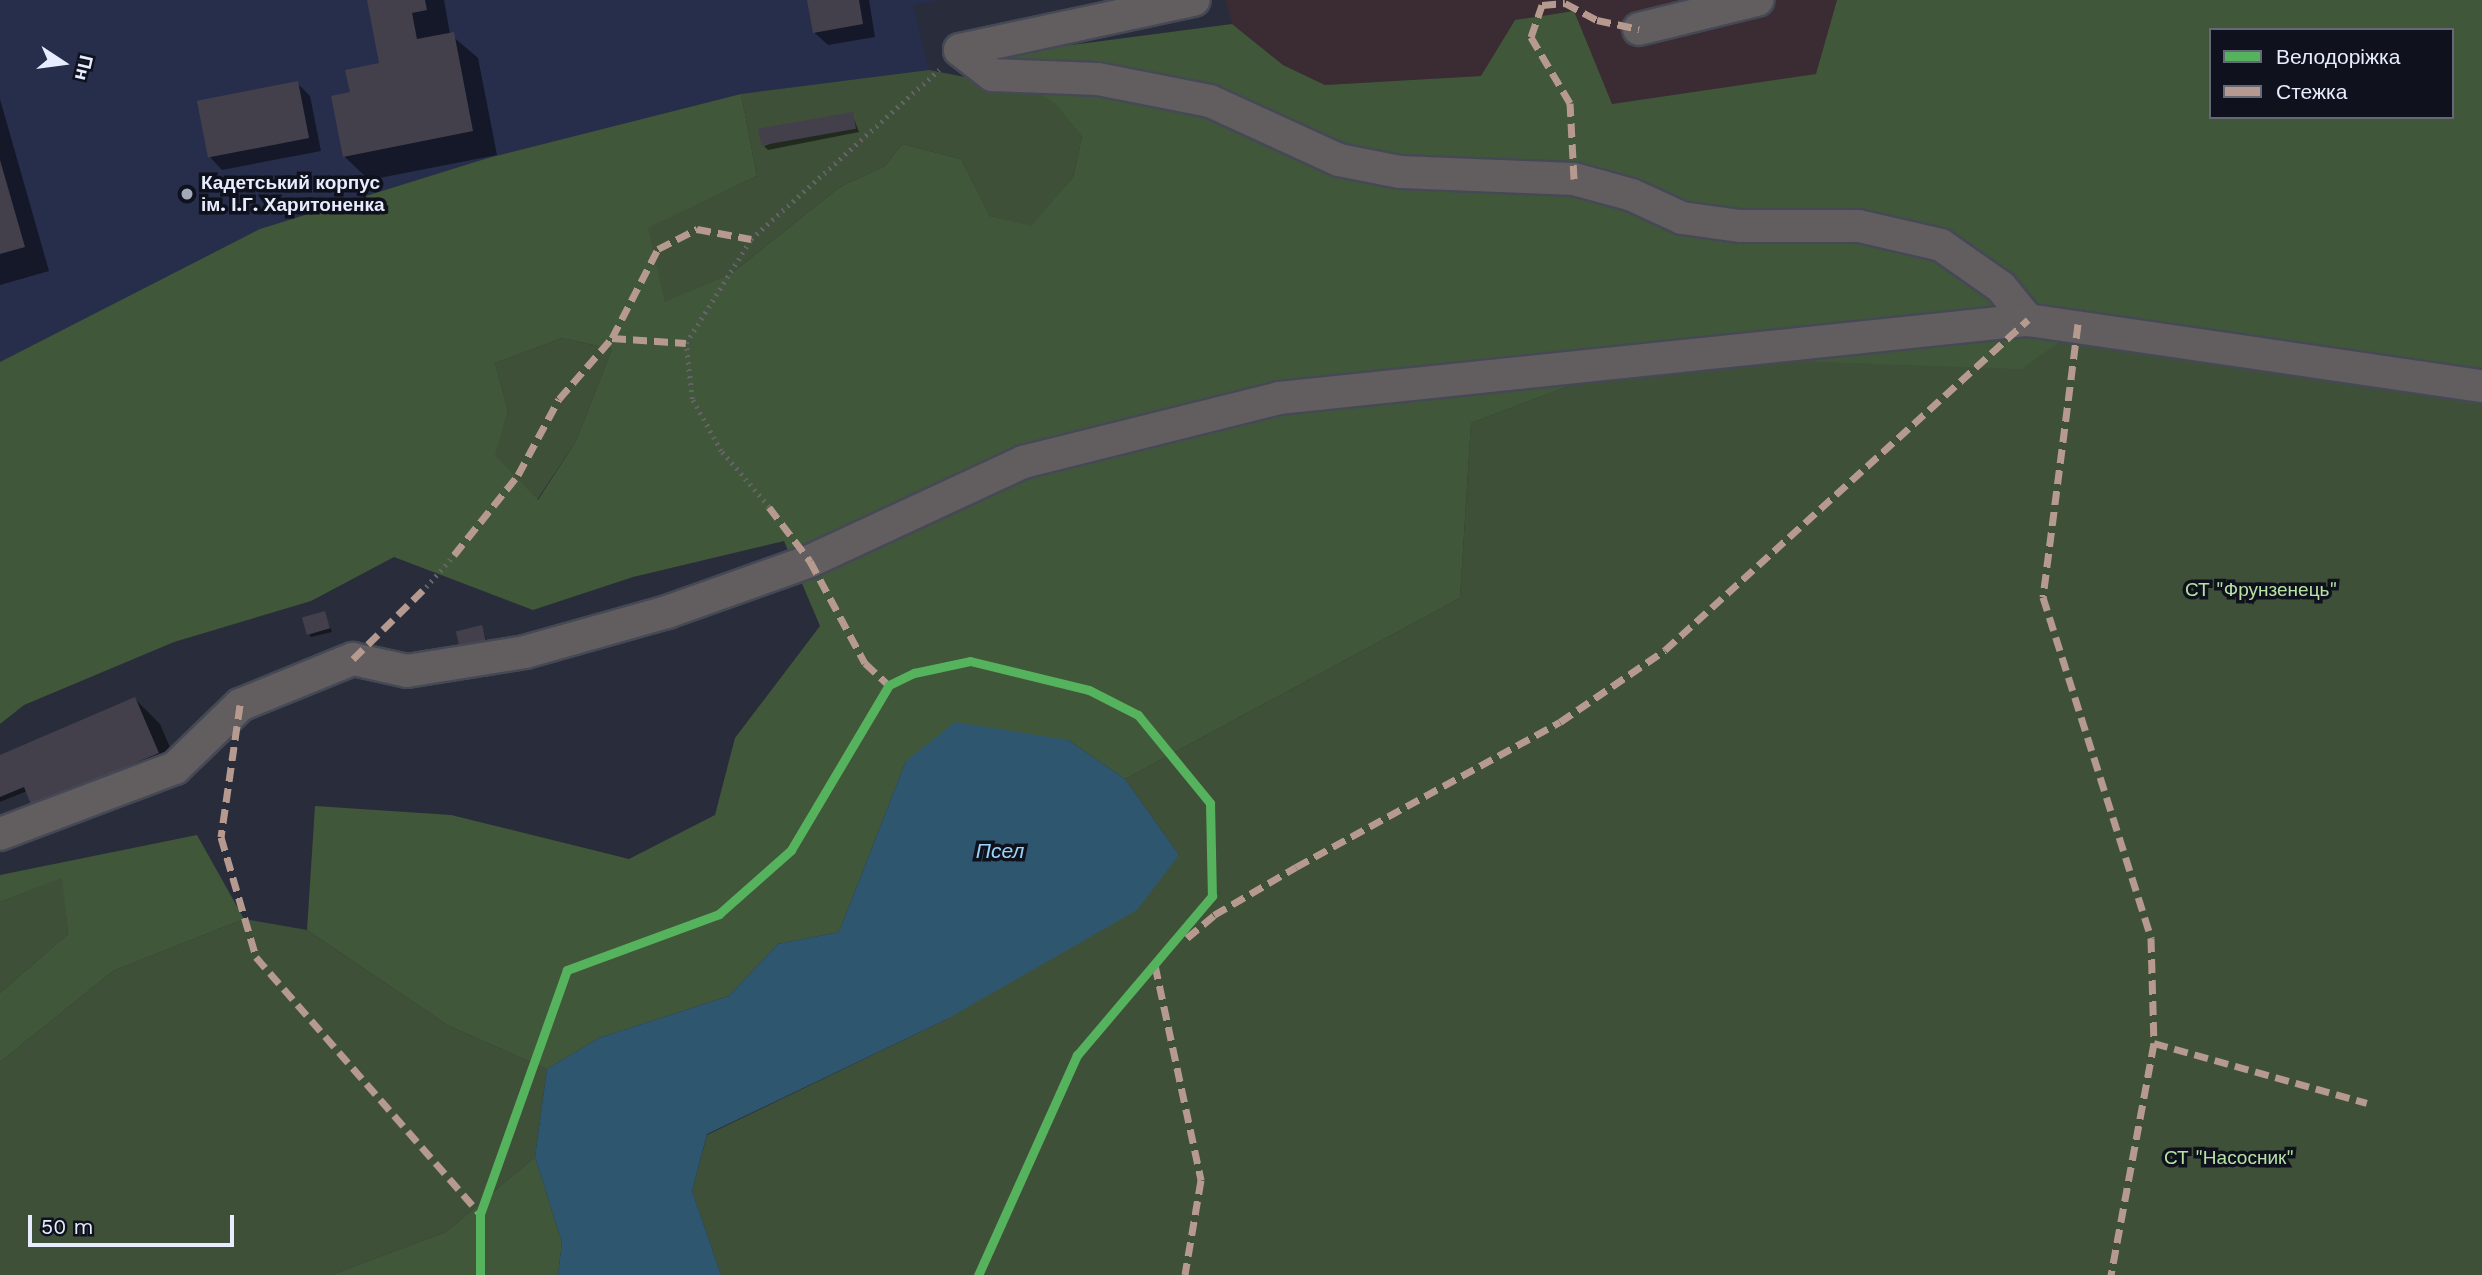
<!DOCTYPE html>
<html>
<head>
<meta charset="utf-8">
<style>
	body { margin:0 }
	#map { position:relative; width:2482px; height:1275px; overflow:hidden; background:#292d3b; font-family:"Work Sans",sans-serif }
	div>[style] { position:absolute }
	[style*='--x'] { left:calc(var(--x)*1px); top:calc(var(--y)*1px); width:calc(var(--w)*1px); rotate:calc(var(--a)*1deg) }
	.built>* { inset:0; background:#272e4b }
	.industrial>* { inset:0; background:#3b2b32 }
	.green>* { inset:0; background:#3f5039 }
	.forest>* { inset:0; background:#415739 }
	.water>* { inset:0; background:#2e576f }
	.shadow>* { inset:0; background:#0007 }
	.building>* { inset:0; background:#43404c; transform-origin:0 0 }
	.path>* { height:4.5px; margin-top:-2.25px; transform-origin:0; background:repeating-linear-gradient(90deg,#646368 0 2px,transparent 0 7px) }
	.roads { filter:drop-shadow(2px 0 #454955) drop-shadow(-2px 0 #454955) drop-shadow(0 2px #454955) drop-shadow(0 -2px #454955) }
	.minor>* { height:32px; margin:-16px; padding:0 16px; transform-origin:16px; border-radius:16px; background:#625d5e }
	.quiet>* { height:7px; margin-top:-3.5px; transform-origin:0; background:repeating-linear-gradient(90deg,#b69a8f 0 14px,transparent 0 21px) }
	.cycleway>* { height:9px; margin:-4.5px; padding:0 4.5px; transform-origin:4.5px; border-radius:4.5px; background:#56b35d }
	.dots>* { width:19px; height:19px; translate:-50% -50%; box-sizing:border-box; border:4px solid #0f121d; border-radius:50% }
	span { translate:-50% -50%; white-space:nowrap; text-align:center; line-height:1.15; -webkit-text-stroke:7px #0f121d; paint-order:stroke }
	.poi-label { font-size:19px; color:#e7ecfe; font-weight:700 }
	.left { translate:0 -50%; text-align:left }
	.park-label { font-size:19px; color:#b8e2a4 }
	.water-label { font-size:21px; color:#9bd4f5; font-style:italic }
	.legend { position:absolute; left:2209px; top:28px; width:245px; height:91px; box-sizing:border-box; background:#0f121d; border:2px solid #656977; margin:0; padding:9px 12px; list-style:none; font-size:21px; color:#e7ecfe }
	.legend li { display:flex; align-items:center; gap:14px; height:35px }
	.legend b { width:35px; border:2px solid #656977 }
	.north { position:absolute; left:28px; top:28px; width:70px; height:70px; -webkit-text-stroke:5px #0f121d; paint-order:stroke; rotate:103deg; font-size:19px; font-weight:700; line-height:28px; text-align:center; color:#e7ecfe }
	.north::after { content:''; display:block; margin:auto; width:24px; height:32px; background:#e7ecfe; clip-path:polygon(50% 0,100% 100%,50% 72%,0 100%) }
	.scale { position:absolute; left:28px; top:1215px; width:206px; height:32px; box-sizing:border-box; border:4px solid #e7ecfe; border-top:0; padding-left:9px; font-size:21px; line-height:24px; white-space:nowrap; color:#e7ecfe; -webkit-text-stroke:5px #0f121d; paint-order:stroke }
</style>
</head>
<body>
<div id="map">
	<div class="built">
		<i style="clip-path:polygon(0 0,941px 0,913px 5px,929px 70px,741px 94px,488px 158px,260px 229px,0 362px)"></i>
	</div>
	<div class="industrial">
		<i style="clip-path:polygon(1226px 0,1837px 0,1817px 74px,1612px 104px,1515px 20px,1481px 76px,1325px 85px,1283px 65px,1232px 24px)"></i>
	</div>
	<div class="green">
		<i style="clip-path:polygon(980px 57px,1057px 104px,1082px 137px,1073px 177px,1031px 227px,990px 216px,961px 159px,902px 144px,885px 166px,840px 187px,732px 273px,665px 303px,647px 228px,757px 176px,741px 94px,929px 70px,975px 79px)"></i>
		<i style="clip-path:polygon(2084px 325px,2482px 382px,2482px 1275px,721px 1275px,692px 1191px,707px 1135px,947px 1019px,1179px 855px,1125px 779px,1460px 598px,1471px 423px,1649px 356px)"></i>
		<i style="clip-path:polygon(562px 338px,612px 349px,576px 441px,537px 500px,494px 455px,508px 411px,495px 363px)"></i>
		<i style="clip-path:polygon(63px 877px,68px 934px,0 993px,0 902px)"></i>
		<i style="clip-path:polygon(244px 919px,307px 930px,449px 1026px,547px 1069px,535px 1157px,446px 1232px,331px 1275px,0 1275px,0 1062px,113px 971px)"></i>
	</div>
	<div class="forest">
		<i style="clip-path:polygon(evenodd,1837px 0,2482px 0,2482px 382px,2084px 325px,2021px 369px,1649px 356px,1471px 423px,1460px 598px,1125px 779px,1068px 740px,906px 761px,839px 932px,778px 944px,729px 996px,599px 1038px,547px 1069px,449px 1026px,307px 930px,315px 806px,451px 815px,629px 859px,715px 815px,735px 738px,820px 626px,784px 541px,633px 577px,533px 610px,394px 557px,311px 601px,174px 642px,24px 705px,0 724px,0 362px,260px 229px,488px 158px,741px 94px,757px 176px,648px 228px,665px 302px,732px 273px,840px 187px,885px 166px,902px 144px,961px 159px,990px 216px,1031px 226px,1073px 177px,1082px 137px,1056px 104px,980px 57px,1232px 24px,1283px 65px,1325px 85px,1481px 76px,1515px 20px,1574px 11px,1612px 104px,1816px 74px,1837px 0,2211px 30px,2452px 30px,2452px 117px,2211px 117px,2211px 30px,1837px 0,562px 338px,612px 349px,576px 441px,538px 500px,495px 455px,508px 411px,495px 363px,562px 338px)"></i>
		<i style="clip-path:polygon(197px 835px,244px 919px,113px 971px,0 1062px,0 993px,68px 934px,62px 878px,0 902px,0 875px)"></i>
		<i style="clip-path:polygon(535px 1157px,562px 1242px,558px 1275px,331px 1275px,446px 1232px)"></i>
	</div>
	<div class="water">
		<i style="clip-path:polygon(955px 722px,1068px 740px,1125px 779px,1179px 855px,1137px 910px,947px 1019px,707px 1134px,692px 1191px,721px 1275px,558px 1275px,562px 1242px,535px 1157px,547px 1069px,599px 1038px,729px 996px,778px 944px,839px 932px,906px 761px)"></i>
	</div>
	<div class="shadow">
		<i style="clip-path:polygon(368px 0,444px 0,450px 34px,478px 58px,497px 155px,369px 180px,344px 156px,352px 93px,381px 65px)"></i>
		<i style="clip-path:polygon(809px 0,869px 0,875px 37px,828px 45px,815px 33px)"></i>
		<i style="clip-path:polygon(297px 83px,310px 96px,321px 151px,222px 170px,210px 157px)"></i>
		<i style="clip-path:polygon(0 99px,49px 271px,0 285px)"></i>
		<i style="clip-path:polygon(852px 114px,859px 132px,768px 150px,764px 146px)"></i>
		<i style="clip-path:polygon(324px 613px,332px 632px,311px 637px,308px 633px)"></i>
		<i style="clip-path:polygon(482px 627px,488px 644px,465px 650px,461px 646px)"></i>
		<i style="clip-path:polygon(135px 699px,160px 724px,183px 778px,58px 831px,33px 806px,27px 791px,0 802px,0 757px)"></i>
	</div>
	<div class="building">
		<i style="clip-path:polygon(367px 0,425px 0,427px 10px,412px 13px,417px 39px,454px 32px,473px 131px,343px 157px,331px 96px,350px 92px,345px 70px,379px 63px)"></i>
		<i style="clip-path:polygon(807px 0,859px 0,863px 24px,813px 33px)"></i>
		<i style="left:298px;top:81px;width:58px;height:103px;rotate:79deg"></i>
		<i style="left:853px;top:112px;width:17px;height:96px;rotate:80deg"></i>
		<i style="clip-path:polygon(0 160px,25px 247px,0 254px)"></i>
		<i style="left:325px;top:611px;width:18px;height:24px;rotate:74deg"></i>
		<i style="left:482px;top:625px;width:16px;height:27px;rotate:76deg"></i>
		<i style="clip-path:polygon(135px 697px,159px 753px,32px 807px,24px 787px,0 797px,0 755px)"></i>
	</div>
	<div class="path">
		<i style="--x:769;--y:507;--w:74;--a:-130.6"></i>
		<i style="--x:721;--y:451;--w:60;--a:-119.1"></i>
		<i style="--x:692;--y:399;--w:56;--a:-96.1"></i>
		<i style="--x:686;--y:343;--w:123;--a:-58"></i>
		<i style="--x:751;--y:239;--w:253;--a:-42"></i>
		<i style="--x:426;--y:587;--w:43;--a:-48.8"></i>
	</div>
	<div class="roads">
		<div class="minor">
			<i style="--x:1639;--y:29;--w:122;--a:-13.8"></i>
			<i style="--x:960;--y:50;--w:41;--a:38"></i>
			<i style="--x:992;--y:75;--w:106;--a:2.2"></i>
			<i style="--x:1098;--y:79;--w:114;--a:11.1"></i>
			<i style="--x:1210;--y:101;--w:142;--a:24.6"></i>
			<i style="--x:1339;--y:160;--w:62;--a:11.1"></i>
			<i style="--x:1400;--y:172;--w:174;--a:2.3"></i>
			<i style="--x:1574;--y:179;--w:60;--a:15.4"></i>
			<i style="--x:1632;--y:195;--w:55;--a:24.7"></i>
			<i style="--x:1682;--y:218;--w:59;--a:7.9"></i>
			<i style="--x:1740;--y:226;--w:119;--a:0"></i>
			<i style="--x:1859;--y:226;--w:84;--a:13"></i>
			<i style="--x:1941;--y:245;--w:73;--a:35"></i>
			<i style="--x:2001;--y:287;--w:43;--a:50.7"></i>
			<i style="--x:960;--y:50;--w:239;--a:-12.1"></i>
			<i style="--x:0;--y:834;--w:187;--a:-20.7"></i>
			<i style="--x:175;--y:768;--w:91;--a:-44.1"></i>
			<i style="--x:240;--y:705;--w:122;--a:-22.2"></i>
			<i style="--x:353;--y:659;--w:55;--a:12.5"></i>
			<i style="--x:407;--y:671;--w:120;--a:-9.1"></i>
			<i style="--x:525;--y:652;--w:148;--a:-15.7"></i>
			<i style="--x:667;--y:612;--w:152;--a:-19.6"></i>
			<i style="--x:810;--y:561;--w:235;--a:-24.9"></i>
			<i style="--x:1023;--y:462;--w:264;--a:-14"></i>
			<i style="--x:1279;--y:398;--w:753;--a:-5.95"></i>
			<i style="--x:2028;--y:320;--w:459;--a:8.3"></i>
		</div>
	</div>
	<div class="quiet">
		<i style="--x:1574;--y:179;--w:76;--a:-93"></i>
		<i style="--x:1570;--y:103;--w:77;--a:-120.6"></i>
		<i style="--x:1531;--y:37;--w:34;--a:-71"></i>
		<i style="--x:1542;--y:5;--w:23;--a:-5"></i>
		<i style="--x:1565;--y:3;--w:36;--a:28"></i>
		<i style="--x:1597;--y:20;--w:43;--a:12.1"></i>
		<i style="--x:2078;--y:324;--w:275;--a:97.3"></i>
		<i style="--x:2043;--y:597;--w:358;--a:72.4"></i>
		<i style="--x:2151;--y:938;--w:105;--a:88.4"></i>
		<i style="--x:2154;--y:1043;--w:236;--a:100.5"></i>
		<i style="--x:612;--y:338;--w:74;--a:3.9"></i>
		<i style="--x:769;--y:507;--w:68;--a:52.8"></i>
		<i style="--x:810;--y:561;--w:116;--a:61.7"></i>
		<i style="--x:865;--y:663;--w:33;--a:43"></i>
		<i style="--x:454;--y:555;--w:102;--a:-51.3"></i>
		<i style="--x:518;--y:475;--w:86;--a:-61.7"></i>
		<i style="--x:559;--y:399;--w:81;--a:-49"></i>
		<i style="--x:612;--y:338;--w:100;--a:-62.7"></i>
		<i style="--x:658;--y:249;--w:44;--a:-27.1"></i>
		<i style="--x:697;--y:229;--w:55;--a:10.5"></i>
		<i style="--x:353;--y:659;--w:103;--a:-44.6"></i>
		<i style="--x:240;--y:705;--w:133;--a:98.2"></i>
		<i style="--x:221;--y:837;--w:125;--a:73.7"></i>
		<i style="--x:256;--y:957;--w:341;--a:48.9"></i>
		<i style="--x:1187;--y:938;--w:35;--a:-40"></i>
		<i style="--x:1214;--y:915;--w:95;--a:-30.3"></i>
		<i style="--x:1296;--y:867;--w:301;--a:-28.8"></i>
		<i style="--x:1560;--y:722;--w:127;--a:-34.4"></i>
		<i style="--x:1665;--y:650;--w:491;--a:-42.3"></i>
		<i style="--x:1155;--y:965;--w:220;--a:77.9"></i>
		<i style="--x:1201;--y:1180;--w:96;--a:99.6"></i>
		<i style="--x:2154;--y:1043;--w:221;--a:15.7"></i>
	</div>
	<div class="cycleway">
		<i style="--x:480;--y:1275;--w:61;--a:-90"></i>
		<i style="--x:480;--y:1214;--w:259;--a:-70.4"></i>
		<i style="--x:567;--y:970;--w:162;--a:-20.2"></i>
		<i style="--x:719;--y:914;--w:96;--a:-41.6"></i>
		<i style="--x:791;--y:850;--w:192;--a:-59.3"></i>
		<i style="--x:889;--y:685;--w:28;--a:-26"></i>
		<i style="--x:914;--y:673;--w:57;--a:-12.1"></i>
		<i style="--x:970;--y:661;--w:122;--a:13.7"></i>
		<i style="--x:1089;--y:690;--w:55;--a:27"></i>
		<i style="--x:1138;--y:715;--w:114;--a:50.7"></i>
		<i style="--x:1210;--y:803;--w:93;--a:88.8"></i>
		<i style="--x:1212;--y:896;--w:209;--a:130.3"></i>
		<i style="--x:1077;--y:1055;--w:241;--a:114.2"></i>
	</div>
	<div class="dots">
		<i style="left:187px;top:194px;background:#a4a9ba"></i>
	</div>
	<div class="poi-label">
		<span class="left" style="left:201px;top:194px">Кадетський корпус<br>ім. І.Г. Харитоненка</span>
	</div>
	<div class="park-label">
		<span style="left:2261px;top:590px">СТ "Фрунзенець"</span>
		<span style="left:2229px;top:1158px">СТ "Насосник"</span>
	</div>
	<div class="water-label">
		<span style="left:1000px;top:851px">Псел</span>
	</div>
	<ul class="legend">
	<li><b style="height:9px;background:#56b35d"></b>Велодоріжка</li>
	<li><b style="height:9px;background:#b69a8f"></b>Стежка</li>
	</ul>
	<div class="north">Пн</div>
	<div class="scale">50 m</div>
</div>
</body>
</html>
